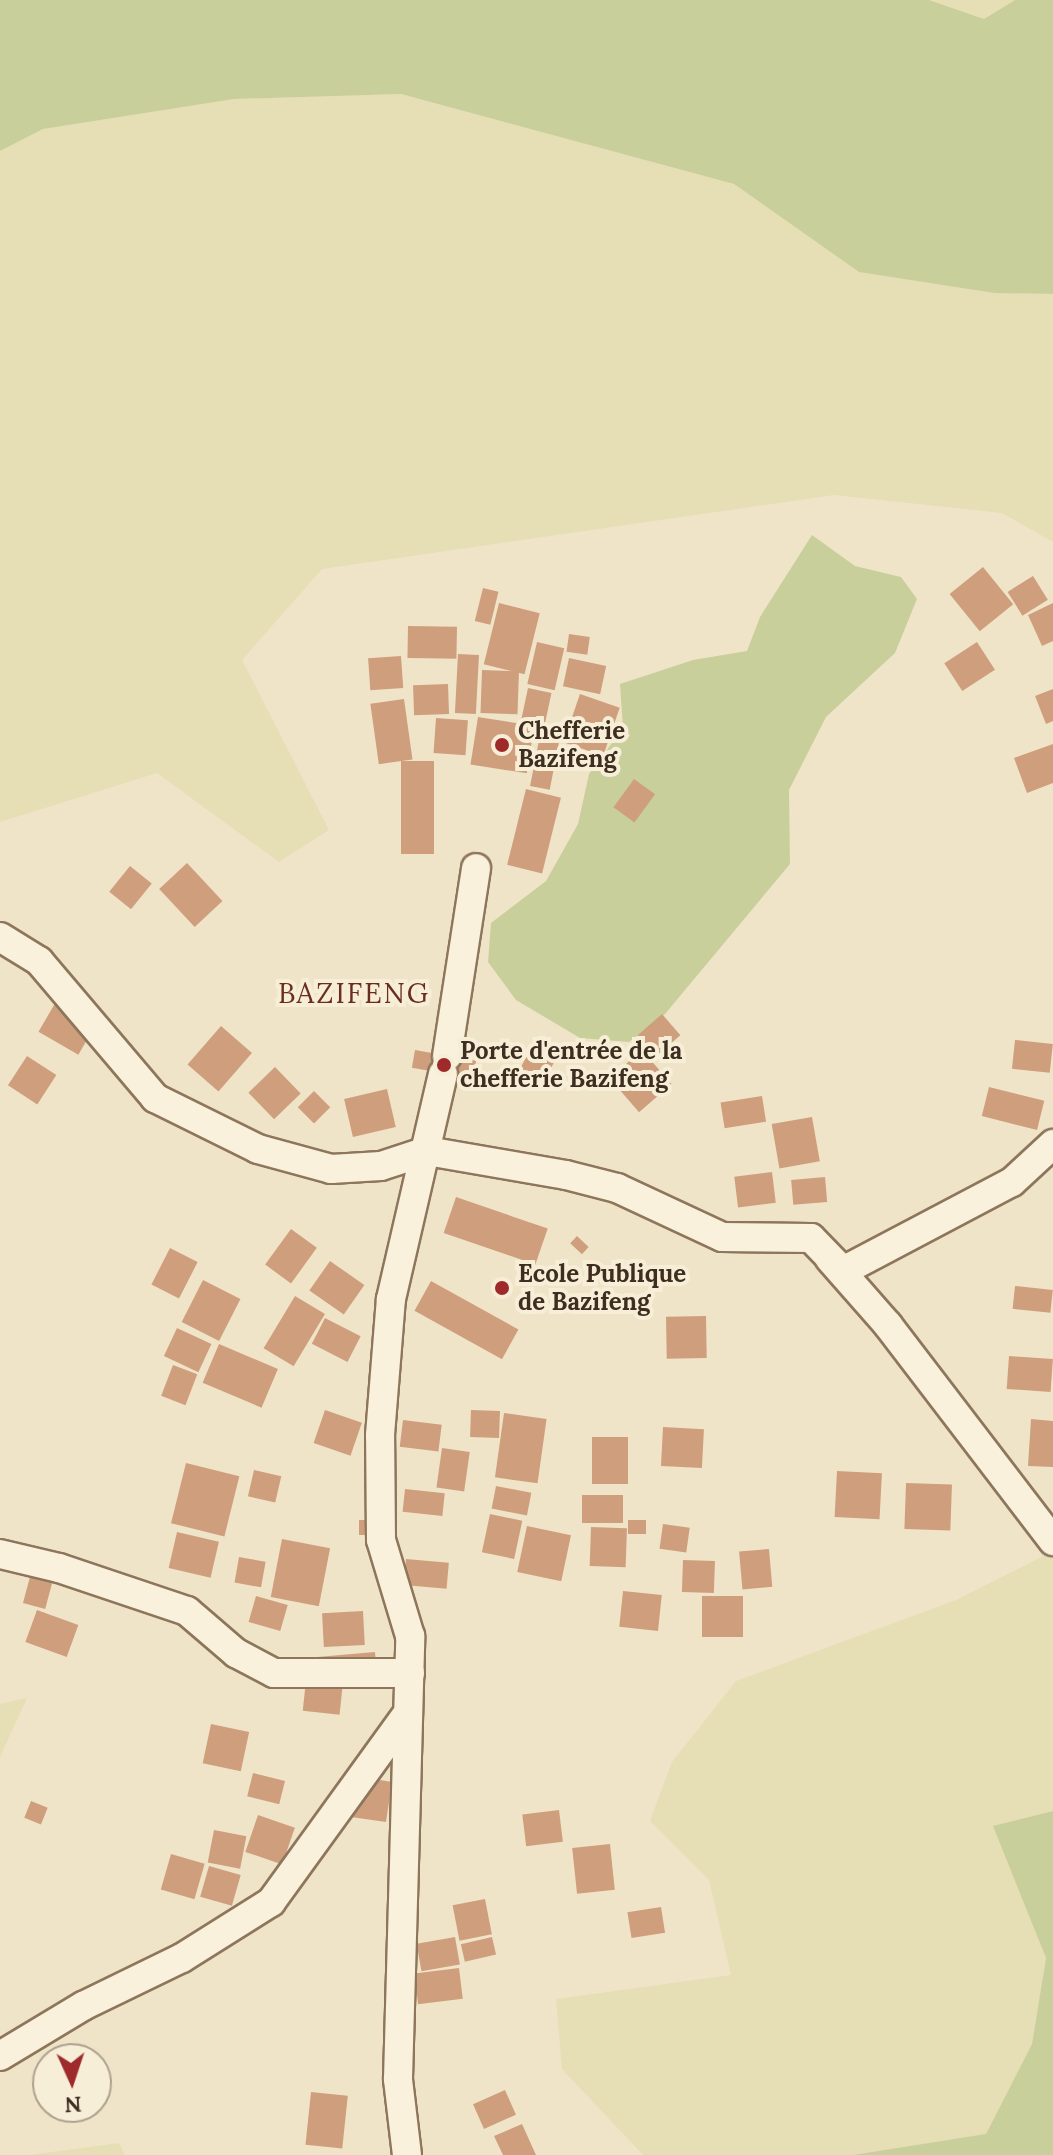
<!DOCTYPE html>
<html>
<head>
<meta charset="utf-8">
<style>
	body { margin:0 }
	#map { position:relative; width:1053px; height:2155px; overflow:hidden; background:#f0e4c8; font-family:Lora,serif }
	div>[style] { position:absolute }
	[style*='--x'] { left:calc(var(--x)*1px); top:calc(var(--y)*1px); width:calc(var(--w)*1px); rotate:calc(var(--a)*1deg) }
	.farmland>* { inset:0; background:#e6deb5 }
	.green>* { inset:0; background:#c9cf9b }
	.building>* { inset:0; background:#cf9f7d; transform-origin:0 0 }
	.roads { filter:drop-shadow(2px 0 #8d765c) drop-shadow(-2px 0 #8d765c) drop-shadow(0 2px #8d765c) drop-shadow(0 -2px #8d765c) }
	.minor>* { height:28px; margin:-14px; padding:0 14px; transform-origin:14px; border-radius:14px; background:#faf1dc }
	.dots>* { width:22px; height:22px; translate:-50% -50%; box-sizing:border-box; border:4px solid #f7eed8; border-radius:50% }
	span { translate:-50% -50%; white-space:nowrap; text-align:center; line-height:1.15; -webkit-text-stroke:8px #f7eed8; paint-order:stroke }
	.poi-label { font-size:24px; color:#3d2e20; font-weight:700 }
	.left { translate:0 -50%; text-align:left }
	.quarter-label { font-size:28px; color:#6b2e1e; letter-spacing:2px }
	.north { position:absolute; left:32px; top:2043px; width:80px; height:80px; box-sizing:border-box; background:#f7eed8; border:2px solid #ada18e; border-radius:50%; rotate:177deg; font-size:22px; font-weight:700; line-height:32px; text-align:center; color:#3d2e20 }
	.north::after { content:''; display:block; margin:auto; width:28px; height:36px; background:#9e2a2b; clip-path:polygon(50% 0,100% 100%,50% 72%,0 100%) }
</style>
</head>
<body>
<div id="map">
	<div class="farmland">
		<i style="clip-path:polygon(929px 0,1015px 0,984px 19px)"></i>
		<i style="clip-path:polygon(401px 94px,734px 184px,859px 272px,994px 293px,1053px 294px,1053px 542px,1002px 513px,834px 495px,322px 569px,242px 660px,329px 830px,279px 862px,157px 773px,0 822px,0 151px,43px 129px,234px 99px)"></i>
		<i style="clip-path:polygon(1053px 1551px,1053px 1811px,994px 1826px,1046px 1958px,1032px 2044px,986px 2135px,853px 2155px,643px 2155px,562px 2069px,556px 1999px,731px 1975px,709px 1880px,650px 1821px,672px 1762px,736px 1681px,956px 1600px)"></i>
		<i style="clip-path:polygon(27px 1698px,0 1757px,0 1704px)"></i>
		<i style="clip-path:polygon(119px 2143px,125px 2155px,29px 2155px)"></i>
	</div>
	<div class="green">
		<i style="clip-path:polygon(0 0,929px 0,984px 19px,1015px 0,1053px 0,1053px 294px,994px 293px,859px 272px,734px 184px,401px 94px,234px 99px,43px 129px,0 151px)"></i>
		<i style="clip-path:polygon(812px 535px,855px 566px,901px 577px,917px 599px,895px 653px,826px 717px,789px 790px,790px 864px,665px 1014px,629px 1042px,580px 1038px,516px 1000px,488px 962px,491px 923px,546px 881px,578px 824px,589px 774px,623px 728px,620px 684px,693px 660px,747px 651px,760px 617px)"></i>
		<i style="clip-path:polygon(1053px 1811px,1053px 2155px,853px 2155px,986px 2134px,1032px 2044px,1046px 1958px,993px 1826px)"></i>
	</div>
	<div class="building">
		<i style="left:983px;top:567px;width:48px;height:43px;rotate:51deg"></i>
		<i style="left:1033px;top:576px;width:28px;height:30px;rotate:58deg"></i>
		<i style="left:483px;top:588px;width:16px;height:34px;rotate:14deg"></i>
		<i style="left:499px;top:603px;width:42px;height:63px;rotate:14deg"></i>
		<i style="clip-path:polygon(1053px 603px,1053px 641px,1042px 646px,1028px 615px)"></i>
		<i style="left:408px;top:626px;width:49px;height:32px;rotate:1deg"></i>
		<i style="left:569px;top:634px;width:21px;height:18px;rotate:8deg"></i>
		<i style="left:537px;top:642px;width:28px;height:43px;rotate:13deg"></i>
		<i style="left:977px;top:642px;width:33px;height:39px;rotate:57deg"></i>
		<i style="left:458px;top:654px;width:21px;height:59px;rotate:3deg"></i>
		<i style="left:401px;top:656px;width:32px;height:33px;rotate:86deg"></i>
		<i style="left:569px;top:658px;width:38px;height:29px;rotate:12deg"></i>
		<i style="left:482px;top:670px;width:37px;height:43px;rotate:2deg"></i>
		<i style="left:448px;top:684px;width:30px;height:35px;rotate:88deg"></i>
		<i style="left:528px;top:688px;width:24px;height:33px;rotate:12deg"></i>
		<i style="clip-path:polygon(1053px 689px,1053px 721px,1046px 724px,1035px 696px)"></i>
		<i style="left:580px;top:694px;width:42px;height:51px;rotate:19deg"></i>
		<i style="left:404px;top:699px;width:61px;height:34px;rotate:82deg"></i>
		<i style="left:478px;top:717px;width:57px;height:48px;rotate:9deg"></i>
		<i style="left:436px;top:718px;width:32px;height:35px;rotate:4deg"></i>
		<i style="left:540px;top:735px;width:20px;height:52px;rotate:11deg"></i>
		<i style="clip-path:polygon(1053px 744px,1053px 783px,1027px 793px,1014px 758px)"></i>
		<i style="left:401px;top:761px;width:33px;height:93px"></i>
		<i style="left:634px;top:779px;width:26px;height:35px;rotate:36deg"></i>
		<i style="left:526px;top:789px;width:36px;height:78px;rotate:14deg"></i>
		<i style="left:187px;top:863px;width:52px;height:38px;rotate:47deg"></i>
		<i style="left:130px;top:866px;width:28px;height:33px;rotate:39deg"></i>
		<i style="left:54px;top:1005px;width:46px;height:31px;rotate:30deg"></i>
		<i style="left:662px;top:1014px;width:28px;height:33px;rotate:49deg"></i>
		<i style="left:221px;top:1026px;width:41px;height:51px;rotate:41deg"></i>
		<i style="left:1015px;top:1040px;width:38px;height:29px;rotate:6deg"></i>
		<i style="left:415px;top:1050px;width:62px;height:18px;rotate:10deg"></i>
		<i style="left:530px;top:1050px;width:27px;height:32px;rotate:28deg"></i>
		<i style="left:642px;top:1050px;width:45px;height:43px;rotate:49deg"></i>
		<i style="left:27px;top:1056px;width:35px;height:35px;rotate:33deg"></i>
		<i style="left:275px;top:1067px;width:37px;height:37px;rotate:46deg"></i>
		<i style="left:989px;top:1087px;width:57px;height:30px;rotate:14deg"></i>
		<i style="left:387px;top:1089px;width:39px;height:44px;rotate:77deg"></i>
		<i style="left:314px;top:1091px;width:23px;height:23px;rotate:45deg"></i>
		<i style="left:762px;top:1096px;width:26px;height:42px;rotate:81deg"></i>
		<i style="left:812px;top:1117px;width:45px;height:41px;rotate:80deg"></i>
		<i style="left:772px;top:1172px;width:31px;height:38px;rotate:83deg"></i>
		<i style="left:825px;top:1177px;width:25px;height:34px;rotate:85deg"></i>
		<i style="left:456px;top:1197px;width:97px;height:38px;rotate:19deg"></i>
		<i style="left:291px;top:1229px;width:32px;height:44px;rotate:36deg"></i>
		<i style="left:577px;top:1236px;width:16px;height:10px;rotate:43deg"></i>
		<i style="left:170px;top:1248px;width:31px;height:41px;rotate:27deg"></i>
		<i style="left:330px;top:1261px;width:42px;height:36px;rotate:35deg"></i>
		<i style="left:203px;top:1280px;width:42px;height:47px;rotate:27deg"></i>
		<i style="left:431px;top:1281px;width:100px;height:34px;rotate:29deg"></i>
		<i style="left:1015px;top:1286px;width:38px;height:23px;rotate:6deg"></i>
		<i style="left:295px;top:1296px;width:35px;height:61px;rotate:31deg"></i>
		<i style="left:706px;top:1316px;width:42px;height:40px;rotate:89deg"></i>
		<i style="left:325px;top:1318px;width:40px;height:29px;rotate:27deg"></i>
		<i style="left:177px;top:1328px;width:38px;height:31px;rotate:25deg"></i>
		<i style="left:219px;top:1344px;width:64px;height:42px;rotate:23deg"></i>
		<i style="left:1009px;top:1356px;width:44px;height:33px;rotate:4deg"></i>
		<i style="left:173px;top:1365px;width:26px;height:33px;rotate:21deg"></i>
		<i style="left:325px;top:1410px;width:39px;height:35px;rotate:19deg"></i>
		<i style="left:471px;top:1410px;width:29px;height:27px;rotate:2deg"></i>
		<i style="left:504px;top:1413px;width:43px;height:65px;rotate:8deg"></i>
		<i style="clip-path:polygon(1031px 1419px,1053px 1421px,1053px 1467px,1028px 1466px)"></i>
		<i style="left:403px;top:1420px;width:39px;height:27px;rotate:7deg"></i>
		<i style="left:663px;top:1427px;width:41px;height:39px;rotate:3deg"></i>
		<i style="left:628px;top:1437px;width:47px;height:36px;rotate:90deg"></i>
		<i style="left:442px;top:1448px;width:28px;height:40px;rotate:8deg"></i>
		<i style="left:186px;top:1463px;width:55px;height:62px;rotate:14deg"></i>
		<i style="left:254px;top:1470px;width:28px;height:27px;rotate:13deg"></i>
		<i style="left:837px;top:1471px;width:45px;height:46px;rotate:3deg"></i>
		<i style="left:906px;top:1483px;width:46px;height:46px;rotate:2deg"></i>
		<i style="left:496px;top:1486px;width:36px;height:23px;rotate:11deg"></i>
		<i style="left:405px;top:1489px;width:40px;height:23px;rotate:6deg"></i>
		<i style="left:582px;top:1495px;width:41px;height:28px"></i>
		<i style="left:490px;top:1514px;width:33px;height:39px;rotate:12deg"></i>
		<i style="left:359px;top:1520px;width:16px;height:15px"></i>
		<i style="left:628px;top:1520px;width:18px;height:14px"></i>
		<i style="left:663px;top:1524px;width:27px;height:25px;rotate:8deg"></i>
		<i style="left:527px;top:1526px;width:45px;height:47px;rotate:12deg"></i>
		<i style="left:591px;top:1527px;width:36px;height:39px;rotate:2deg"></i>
		<i style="left:177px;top:1532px;width:43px;height:37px;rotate:13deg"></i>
		<i style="left:282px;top:1539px;width:49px;height:59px;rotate:11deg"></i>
		<i style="left:769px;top:1549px;width:38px;height:30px;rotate:85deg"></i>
		<i style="left:239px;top:1557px;width:27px;height:26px;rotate:10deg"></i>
		<i style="left:406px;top:1559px;width:43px;height:26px;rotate:5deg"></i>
		<i style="left:683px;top:1560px;width:32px;height:32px;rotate:2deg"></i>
		<i style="left:31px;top:1573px;width:23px;height:31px;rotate:15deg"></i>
		<i style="left:623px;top:1591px;width:39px;height:36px;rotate:6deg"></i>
		<i style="left:256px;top:1596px;width:33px;height:27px;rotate:16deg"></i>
		<i style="left:702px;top:1596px;width:41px;height:41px"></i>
		<i style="left:37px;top:1610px;width:44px;height:34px;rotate:20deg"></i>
		<i style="left:363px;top:1611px;width:34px;height:41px;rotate:87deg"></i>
		<i style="left:375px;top:1652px;width:11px;height:58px;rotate:85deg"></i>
		<i style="left:306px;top:1680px;width:37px;height:31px;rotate:6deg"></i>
		<i style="left:211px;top:1724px;width:39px;height:40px;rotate:12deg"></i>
		<i style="left:253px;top:1773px;width:33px;height:24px;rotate:14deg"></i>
		<i style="clip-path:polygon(374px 1779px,392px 1782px,386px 1822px,351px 1817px)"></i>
		<i style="left:31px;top:1801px;width:18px;height:18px;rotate:22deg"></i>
		<i style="left:559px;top:1810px;width:32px;height:37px;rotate:83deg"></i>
		<i style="left:258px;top:1815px;width:39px;height:39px;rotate:19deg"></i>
		<i style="left:214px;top:1830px;width:33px;height:33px;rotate:11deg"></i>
		<i style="left:610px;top:1844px;width:46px;height:38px;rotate:84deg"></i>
		<i style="left:171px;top:1854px;width:35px;height:37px;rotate:16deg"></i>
		<i style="left:209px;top:1866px;width:33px;height:32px;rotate:16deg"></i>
		<i style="left:485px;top:1899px;width:36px;height:33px;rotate:79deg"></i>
		<i style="left:661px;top:1907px;width:26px;height:34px;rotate:81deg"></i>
		<i style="left:455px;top:1937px;width:28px;height:39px;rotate:80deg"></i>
		<i style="left:492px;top:1937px;width:18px;height:32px;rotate:77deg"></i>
		<i style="left:459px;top:1968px;width:31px;height:45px;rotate:83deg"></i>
		<i style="left:505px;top:2090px;width:27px;height:35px;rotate:66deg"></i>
		<i style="left:311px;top:2092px;width:37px;height:53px;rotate:6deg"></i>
		<i style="clip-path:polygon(522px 2124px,536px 2155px,503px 2155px,494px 2136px)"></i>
	</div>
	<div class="roads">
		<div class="minor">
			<i style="--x:0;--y:937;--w:46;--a:31.6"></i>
			<i style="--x:39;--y:961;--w:180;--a:49.7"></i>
			<i style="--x:155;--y:1098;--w:115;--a:26.3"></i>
			<i style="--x:258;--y:1149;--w:76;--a:15.3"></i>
			<i style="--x:331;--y:1169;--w:50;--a:-3.4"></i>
			<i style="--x:381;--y:1166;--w:48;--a:-18.1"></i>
			<i style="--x:427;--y:1151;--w:141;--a:9.8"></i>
			<i style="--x:566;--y:1175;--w:53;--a:14.3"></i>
			<i style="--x:617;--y:1188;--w:116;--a:25"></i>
			<i style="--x:722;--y:1237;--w:89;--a:0.6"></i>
			<i style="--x:811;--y:1238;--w:46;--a:45.9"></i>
			<i style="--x:843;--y:1271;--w:191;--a:-27.8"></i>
			<i style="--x:1012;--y:1182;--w:56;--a:-42.8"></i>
			<i style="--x:447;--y:1056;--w:190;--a:-81.2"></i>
			<i style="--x:830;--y:1259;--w:88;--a:48.7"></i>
			<i style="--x:888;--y:1325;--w:272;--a:52.6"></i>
			<i style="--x:0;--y:1554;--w:61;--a:13.3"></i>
			<i style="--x:59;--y:1568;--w:135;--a:18.6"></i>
			<i style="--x:187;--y:1611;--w:65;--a:40.6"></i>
			<i style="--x:236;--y:1653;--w:43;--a:27.8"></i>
			<i style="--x:274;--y:1673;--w:136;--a:0"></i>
			<i style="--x:0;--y:2056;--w:97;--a:-31.1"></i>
			<i style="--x:83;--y:2006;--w:110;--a:-25.9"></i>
			<i style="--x:182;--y:1958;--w:105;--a:-32.2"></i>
			<i style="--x:271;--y:1902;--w:228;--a:-54.1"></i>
			<i style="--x:407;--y:2155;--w:77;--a:-96.8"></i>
			<i style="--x:398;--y:2079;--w:443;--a:-88.4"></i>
			<i style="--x:410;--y:1636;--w:100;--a:-106.8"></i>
			<i style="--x:381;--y:1540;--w:105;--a:-90.5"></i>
			<i style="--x:380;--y:1435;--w:136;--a:-85.4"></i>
			<i style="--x:391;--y:1299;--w:231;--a:-77"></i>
		</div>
	</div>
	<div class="dots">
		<i style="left:502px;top:745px;background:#9e2a2b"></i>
		<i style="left:444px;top:1065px;background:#9e2a2b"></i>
		<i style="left:502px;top:1288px;background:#9e2a2b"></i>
	</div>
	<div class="poi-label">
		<span class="left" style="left:518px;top:745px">Chefferie<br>Bazifeng</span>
		<span class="left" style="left:460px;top:1065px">Porte d'entrée de la<br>chefferie Bazifeng</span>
		<span class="left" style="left:518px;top:1288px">Ecole Publique<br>de Bazifeng</span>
	</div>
	<div class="quarter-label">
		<span style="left:354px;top:993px">BAZIFENG</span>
	</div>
	<div class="north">N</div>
</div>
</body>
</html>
